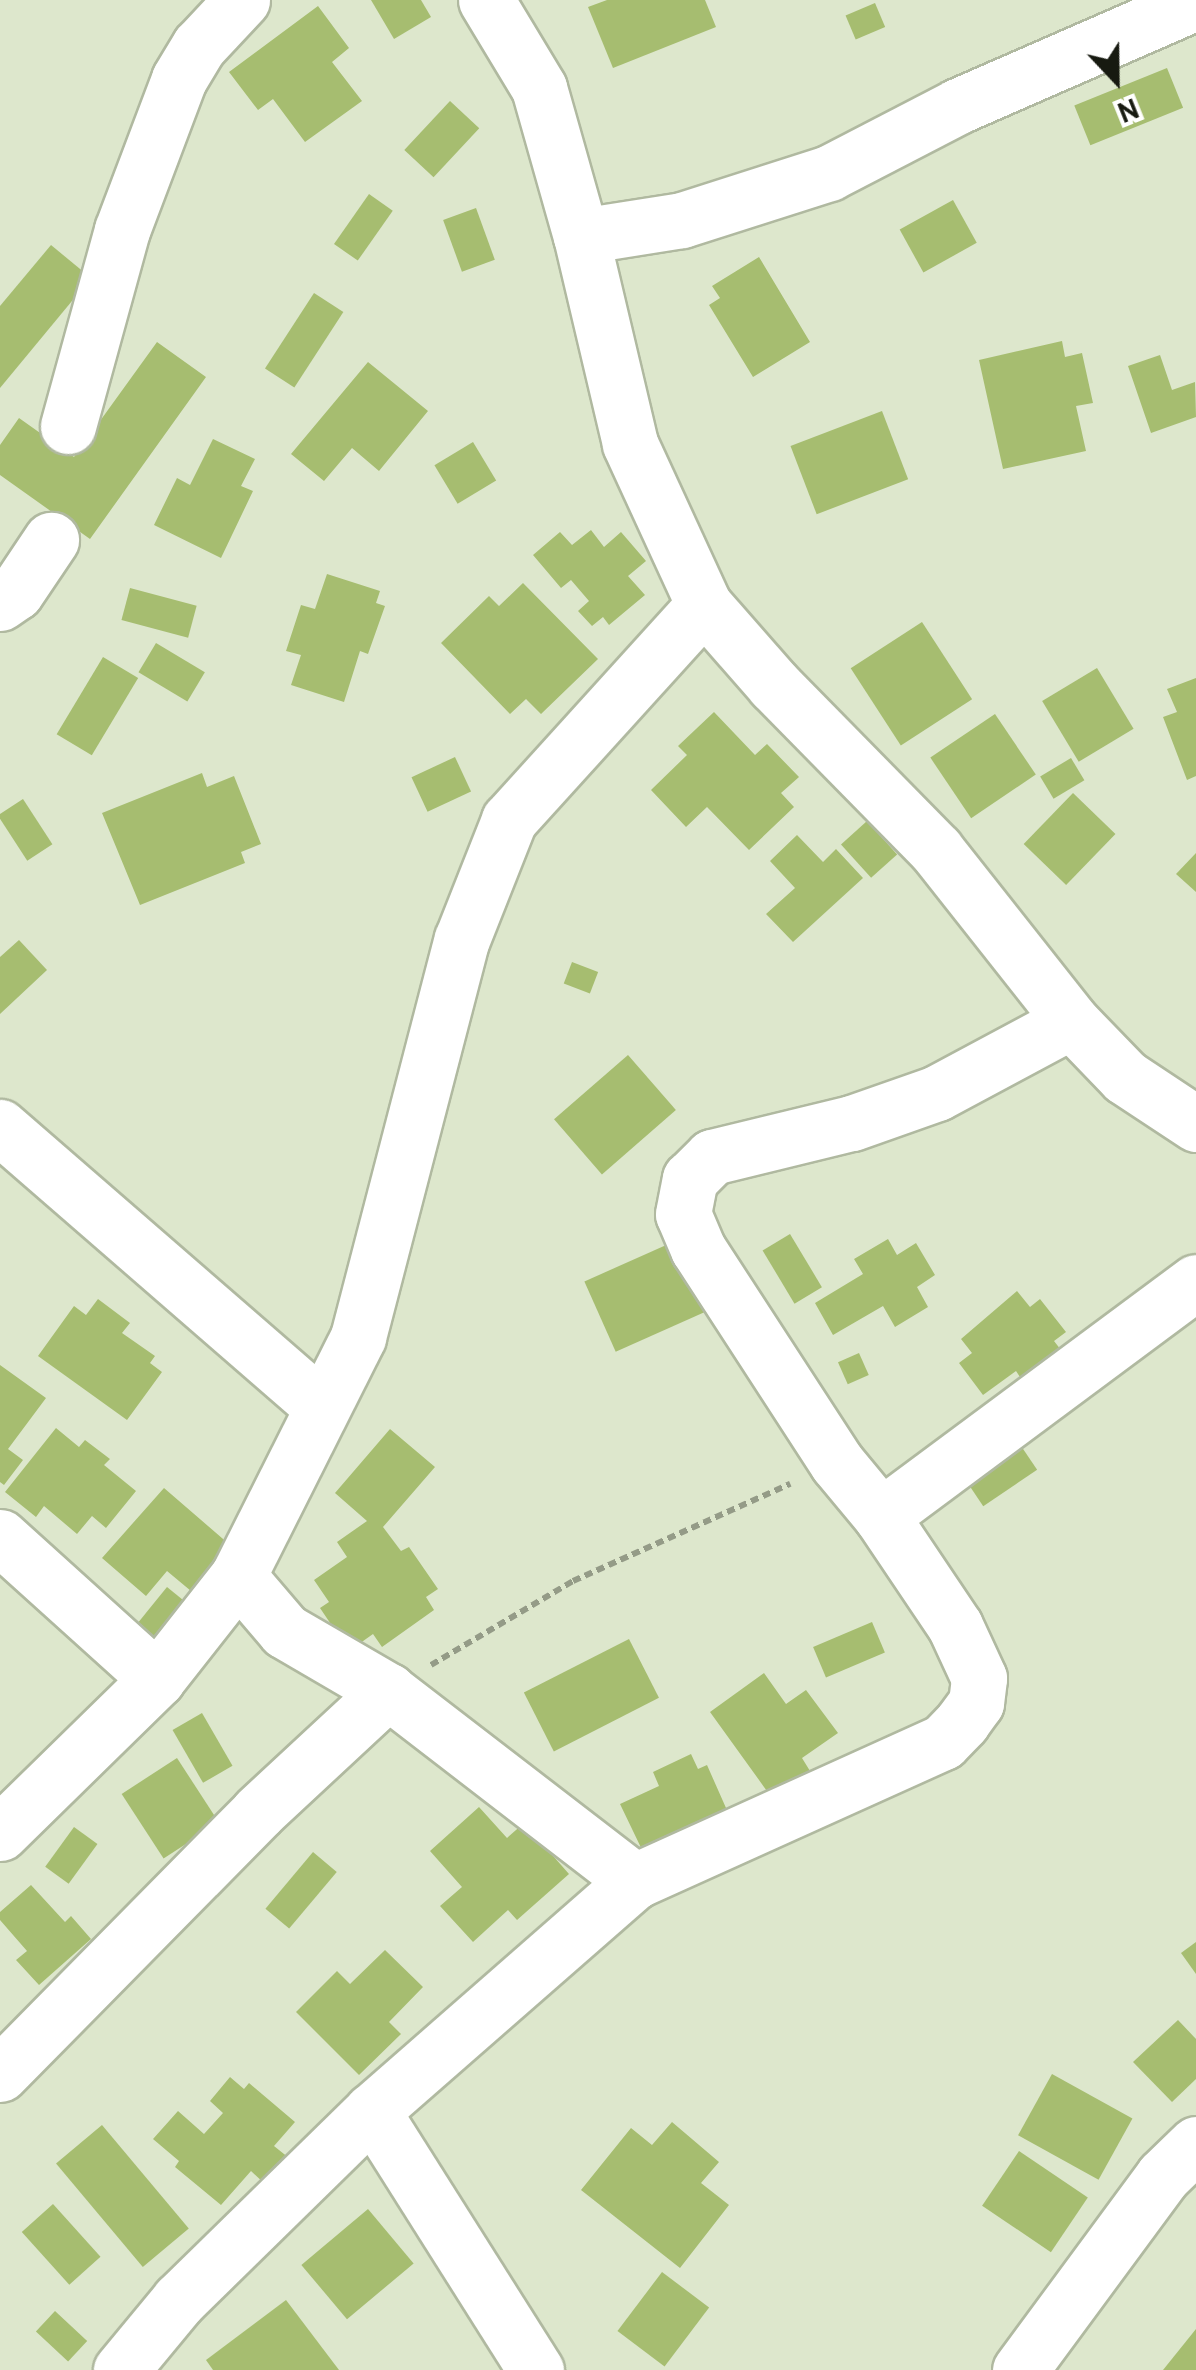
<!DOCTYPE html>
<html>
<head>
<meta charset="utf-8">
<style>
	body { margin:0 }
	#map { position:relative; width:1196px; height:2370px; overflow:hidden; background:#dde7cc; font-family:Overpass,sans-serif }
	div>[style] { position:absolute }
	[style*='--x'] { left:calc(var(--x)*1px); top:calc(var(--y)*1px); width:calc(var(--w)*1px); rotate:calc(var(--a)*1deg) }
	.building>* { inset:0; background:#a6bd70; transform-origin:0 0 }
	.path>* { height:6px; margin-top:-3px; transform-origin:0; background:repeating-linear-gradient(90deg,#949b87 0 8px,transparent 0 13px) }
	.roads { filter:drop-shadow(2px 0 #b0b9a0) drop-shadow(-2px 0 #b0b9a0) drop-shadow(0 2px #b0b9a0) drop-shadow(0 -2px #b0b9a0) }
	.minor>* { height:55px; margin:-27.5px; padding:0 27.5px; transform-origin:27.5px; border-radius:27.5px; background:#fff }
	span { translate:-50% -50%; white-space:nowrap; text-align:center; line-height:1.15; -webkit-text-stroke:9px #fff; paint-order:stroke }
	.north { position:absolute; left:1066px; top:30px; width:100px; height:100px; -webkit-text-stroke:8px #fff; paint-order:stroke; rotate:158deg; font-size:28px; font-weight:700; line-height:40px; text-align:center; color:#171a11 }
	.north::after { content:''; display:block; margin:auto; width:35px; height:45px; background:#171a11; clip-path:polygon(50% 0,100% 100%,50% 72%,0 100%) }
</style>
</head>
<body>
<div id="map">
	<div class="building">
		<i style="clip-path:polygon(371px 0,421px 0,431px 17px,394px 39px)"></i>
		<i style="clip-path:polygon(607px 0,705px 0,716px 27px,613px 68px,588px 7px)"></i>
		<i style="left:875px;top:3px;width:26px;height:32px;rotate:67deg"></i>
		<i style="clip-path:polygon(318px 6px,349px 48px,332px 62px,362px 101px,305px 142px,273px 99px,258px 110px,229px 72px)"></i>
		<i style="left:1167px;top:68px;width:43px;height:100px;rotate:68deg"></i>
		<i style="left:450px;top:101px;width:40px;height:67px;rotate:43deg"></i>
		<i style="left:369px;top:194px;width:29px;height:61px;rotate:35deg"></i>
		<i style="left:953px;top:200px;width:49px;height:61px;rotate:61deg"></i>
		<i style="left:476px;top:208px;width:55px;height:35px;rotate:70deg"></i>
		<i style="clip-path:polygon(51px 245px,91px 278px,0 388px,0 306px)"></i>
		<i style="clip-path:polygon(759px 257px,810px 342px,753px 377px,709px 305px,720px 298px,712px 286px)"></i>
		<i style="left:314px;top:293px;width:35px;height:90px;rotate:33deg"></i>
		<i style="clip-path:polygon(1062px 341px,1065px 357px,1082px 353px,1093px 403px,1076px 406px,1086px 451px,1003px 469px,979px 360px)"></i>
		<i style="clip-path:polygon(157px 342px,206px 377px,90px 539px,0 475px,0 445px,19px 418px,74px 457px)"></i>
		<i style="clip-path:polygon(1160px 355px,1172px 390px,1195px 382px,1196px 417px,1151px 433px,1128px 366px)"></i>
		<i style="clip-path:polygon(368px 362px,428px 411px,379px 471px,352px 448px,324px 481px,291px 454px)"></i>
		<i style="left:882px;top:411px;width:73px;height:98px;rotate:69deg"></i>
		<i style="clip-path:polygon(213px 439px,255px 459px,241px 486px,253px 491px,221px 558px,154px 525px,177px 478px,190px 485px)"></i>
		<i style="left:473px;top:442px;width:45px;height:45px;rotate:59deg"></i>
		<i style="clip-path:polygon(591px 530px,604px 547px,621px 532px,646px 561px,628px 576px,645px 595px,609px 625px,603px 617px,592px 626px,578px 611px,589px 601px,571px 580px,561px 588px,533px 555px,560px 532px,572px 545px)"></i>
		<i style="clip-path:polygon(327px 574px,380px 591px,376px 603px,385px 606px,368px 654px,360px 651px,344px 702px,291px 685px,301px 655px,286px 651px,301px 605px,315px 609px)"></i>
		<i style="clip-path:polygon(523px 583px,598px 659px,541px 714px,526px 699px,510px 714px,441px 643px,489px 596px,499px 606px)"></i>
		<i style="left:130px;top:588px;width:69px;height:33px;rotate:15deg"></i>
		<i style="left:922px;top:622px;width:92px;height:85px;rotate:57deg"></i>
		<i style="left:156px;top:643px;width:57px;height:34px;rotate:31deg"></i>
		<i style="left:103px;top:657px;width:41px;height:90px;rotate:31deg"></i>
		<i style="left:1097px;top:668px;width:71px;height:64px;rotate:59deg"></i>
		<i style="clip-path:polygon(1196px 678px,1196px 776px,1187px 780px,1163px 717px,1177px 712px,1167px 689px)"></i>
		<i style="clip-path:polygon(714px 712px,755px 755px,767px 744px,799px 777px,781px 793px,794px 807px,749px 850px,707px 807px,686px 827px,651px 790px,687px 755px,678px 746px)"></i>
		<i style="left:995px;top:714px;width:73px;height:78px;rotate:56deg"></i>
		<i style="left:455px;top:757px;width:38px;height:48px;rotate:65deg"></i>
		<i style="left:1071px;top:758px;width:26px;height:36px;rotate:59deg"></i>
		<i style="clip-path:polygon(202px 773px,207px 787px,234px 776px,261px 844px,241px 852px,245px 863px,140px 905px,102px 813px)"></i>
		<i style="left:1073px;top:793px;width:59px;height:71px;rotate:44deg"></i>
		<i style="left:23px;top:799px;width:54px;height:30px;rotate:57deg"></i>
		<i style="left:867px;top:821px;width:45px;height:35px;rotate:48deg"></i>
		<i style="clip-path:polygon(797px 835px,823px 862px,836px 849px,863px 878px,793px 942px,766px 914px,795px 888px,770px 861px)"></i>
		<i style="clip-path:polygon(1196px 853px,1196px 892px,1176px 874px)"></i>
		<i style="clip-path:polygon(19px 940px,47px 970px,0 1014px,0 957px)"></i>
		<i style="left:572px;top:962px;width:28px;height:23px;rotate:21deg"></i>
		<i style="left:628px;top:1055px;width:73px;height:98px;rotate:49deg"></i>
		<i style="left:790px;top:1234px;width:62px;height:32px;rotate:59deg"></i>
		<i style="clip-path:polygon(888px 1239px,897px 1255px,916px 1243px,935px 1275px,917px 1287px,928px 1307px,895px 1327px,883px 1306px,833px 1335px,815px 1303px,863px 1274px,854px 1259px)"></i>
		<i style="left:673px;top:1242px;width:77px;height:97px;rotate:66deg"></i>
		<i style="clip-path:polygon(1017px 1291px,1030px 1307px,1040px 1299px,1066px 1332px,1054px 1341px,1061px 1350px,1022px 1380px,1016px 1371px,983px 1395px,959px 1363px,972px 1353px,961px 1339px)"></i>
		<i style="clip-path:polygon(98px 1299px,130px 1323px,122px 1333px,155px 1356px,150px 1363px,162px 1372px,127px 1420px,38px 1356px,74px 1306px,86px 1315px)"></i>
		<i style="left:859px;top:1353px;width:24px;height:23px;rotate:66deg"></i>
		<i style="clip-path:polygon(0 1365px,46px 1398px,8px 1449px,23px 1460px,4px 1485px,0 1482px)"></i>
		<i style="clip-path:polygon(56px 1428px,79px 1447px,85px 1440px,110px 1459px,104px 1465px,136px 1491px,106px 1528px,92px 1516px,77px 1534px,44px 1506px,36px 1517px,5px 1492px)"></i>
		<i style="clip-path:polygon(390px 1429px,435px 1467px,383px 1527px,401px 1551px,409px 1547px,438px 1589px,426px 1597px,434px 1610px,382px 1647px,373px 1634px,349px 1651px,320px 1608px,329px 1602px,314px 1580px,347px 1557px,337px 1542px,367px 1521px,335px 1493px)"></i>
		<i style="left:1017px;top:1440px;width:36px;height:65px;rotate:56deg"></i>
		<i style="clip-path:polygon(164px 1488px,230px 1545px,191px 1591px,167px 1571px,146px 1596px,102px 1558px)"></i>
		<i style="left:167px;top:1587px;width:38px;height:68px;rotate:39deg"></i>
		<i style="left:872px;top:1622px;width:33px;height:64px;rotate:67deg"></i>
		<i style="left:629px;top:1639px;width:66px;height:118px;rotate:63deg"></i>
		<i style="clip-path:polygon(764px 1673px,786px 1704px,806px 1690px,838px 1733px,802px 1758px,810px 1771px,772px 1798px,710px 1712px)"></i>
		<i style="left:202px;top:1713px;width:61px;height:34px;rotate:60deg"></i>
		<i style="clip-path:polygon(691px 1754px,698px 1769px,707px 1765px,730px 1817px,645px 1856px,620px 1804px,659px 1786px,653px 1772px)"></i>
		<i style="left:177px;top:1758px;width:77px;height:66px;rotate:57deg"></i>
		<i style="clip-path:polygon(479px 1807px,507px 1838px,524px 1823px,569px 1874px,517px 1920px,508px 1910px,473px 1942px,440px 1906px,462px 1887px,430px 1851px)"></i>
		<i style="left:74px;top:1827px;width:29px;height:49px;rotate:36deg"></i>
		<i style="left:313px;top:1852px;width:31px;height:74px;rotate:40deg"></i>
		<i style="clip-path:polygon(31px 1885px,65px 1922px,71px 1916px,91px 1939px,39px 1985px,16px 1960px,27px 1951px,0 1920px,0 1912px)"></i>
		<i style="clip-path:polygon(1196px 1942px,1196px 1974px,1181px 1953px)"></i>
		<i style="clip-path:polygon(385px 1950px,423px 1987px,389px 2022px,401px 2034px,359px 2075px,296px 2012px,337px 1971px,350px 1984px)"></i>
		<i style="clip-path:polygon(1178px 2020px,1196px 2039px,1196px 2079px,1172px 2102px,1133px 2062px)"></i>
		<i style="left:1052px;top:2074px;width:92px;height:70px;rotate:29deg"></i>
		<i style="clip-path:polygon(230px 2077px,244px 2089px,249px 2083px,295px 2122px,274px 2146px,289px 2158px,266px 2185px,251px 2171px,221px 2205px,175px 2167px,179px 2161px,153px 2139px,178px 2111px,204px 2134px,223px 2113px,210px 2101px)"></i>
		<i style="clip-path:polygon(672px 2122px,719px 2162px,701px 2183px,729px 2205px,680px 2268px,581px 2190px,631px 2128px,652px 2145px)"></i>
		<i style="left:102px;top:2125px;width:135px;height:60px;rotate:50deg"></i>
		<i style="left:1019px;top:2151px;width:83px;height:66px;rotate:34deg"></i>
		<i style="left:53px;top:2204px;width:71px;height:42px;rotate:48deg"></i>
		<i style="left:368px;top:2209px;width:71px;height:87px;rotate:50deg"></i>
		<i style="left:662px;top:2272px;width:59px;height:74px;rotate:37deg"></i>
		<i style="clip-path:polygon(286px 2300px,339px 2370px,213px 2370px,206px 2360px)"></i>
		<i style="left:55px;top:2311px;width:44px;height:28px;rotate:43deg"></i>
		<i style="clip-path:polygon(1196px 2329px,1196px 2370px,1163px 2370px)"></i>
	</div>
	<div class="path">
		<i style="--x:431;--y:1665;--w:165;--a:-30.6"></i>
		<i style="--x:573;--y:1581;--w:238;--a:-24.1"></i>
	</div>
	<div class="roads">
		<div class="minor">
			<i style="--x:486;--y:0;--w:103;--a:58.9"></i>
			<i style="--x:539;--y:88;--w:154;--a:74.2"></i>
			<i style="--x:581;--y:236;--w:214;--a:76.7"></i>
			<i style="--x:630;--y:444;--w:177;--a:65.3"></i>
			<i style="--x:704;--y:605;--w:106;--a:48.8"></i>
			<i style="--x:774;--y:685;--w:231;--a:45.5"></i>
			<i style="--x:936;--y:850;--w:218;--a:51.7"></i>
			<i style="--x:1071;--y:1021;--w:78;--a:46"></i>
			<i style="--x:1125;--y:1077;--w:85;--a:33.5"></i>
			<i style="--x:581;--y:236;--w:102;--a:-9"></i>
			<i style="--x:682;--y:220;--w:154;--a:-17.7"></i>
			<i style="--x:829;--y:173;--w:145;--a:-27.4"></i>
			<i style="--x:958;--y:106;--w:260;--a:-23.6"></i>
			<i style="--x:68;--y:426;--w:203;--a:-74.6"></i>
			<i style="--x:122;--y:230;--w:161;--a:-69.3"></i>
			<i style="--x:179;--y:79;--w:39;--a:-59"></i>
			<i style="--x:199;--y:46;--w:63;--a:-46.9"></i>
			<i style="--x:0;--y:603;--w:19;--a:-35"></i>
			<i style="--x:16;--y:592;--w:63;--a:-56.1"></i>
			<i style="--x:0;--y:1127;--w:425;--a:41"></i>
			<i style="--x:881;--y:1516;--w:392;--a:-36.6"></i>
			<i style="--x:0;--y:1537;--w:212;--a:42.1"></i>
			<i style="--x:238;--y:1576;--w:72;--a:49.5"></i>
			<i style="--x:285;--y:1631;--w:119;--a:30.2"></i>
			<i style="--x:388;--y:1691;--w:312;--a:37.6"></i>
			<i style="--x:0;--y:1833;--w:220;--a:-44.4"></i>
			<i style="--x:157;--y:1679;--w:131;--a:-51.8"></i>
			<i style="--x:238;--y:1576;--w:267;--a:-63.3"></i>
			<i style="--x:358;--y:1337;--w:411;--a:-75.4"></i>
			<i style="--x:462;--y:939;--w:128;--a:-68.4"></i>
			<i style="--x:509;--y:820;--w:290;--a:-47.8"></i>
			<i style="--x:0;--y:2074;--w:368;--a:-45.4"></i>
			<i style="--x:258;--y:1812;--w:178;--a:-42.9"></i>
			<i style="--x:372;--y:2111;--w:307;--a:57.7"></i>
			<i style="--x:121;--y:2370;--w:91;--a:-50.4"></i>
			<i style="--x:179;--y:2300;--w:270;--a:-44.4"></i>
			<i style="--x:372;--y:2111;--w:349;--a:-41.2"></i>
			<i style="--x:635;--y:1881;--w:338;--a:-24.3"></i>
			<i style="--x:943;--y:1742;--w:28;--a:-46"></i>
			<i style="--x:962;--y:1722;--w:24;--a:-54"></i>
			<i style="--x:976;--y:1703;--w:25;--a:-83"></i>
			<i style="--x:979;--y:1678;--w:57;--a:-114.8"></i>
			<i style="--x:955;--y:1626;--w:133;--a:-123.9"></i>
			<i style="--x:881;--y:1516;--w:69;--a:-129.7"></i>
			<i style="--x:837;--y:1463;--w:255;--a:-123"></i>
			<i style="--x:698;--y:1249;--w:38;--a:-113"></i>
			<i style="--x:683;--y:1214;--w:36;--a:-79"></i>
			<i style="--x:690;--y:1179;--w:31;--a:-45"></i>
			<i style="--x:712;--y:1157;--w:144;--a:-13.7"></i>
			<i style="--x:852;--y:1123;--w:90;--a:-19.4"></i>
			<i style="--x:937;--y:1093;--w:152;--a:-28.2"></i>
			<i style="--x:1020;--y:2370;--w:241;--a:-53.6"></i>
			<i style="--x:1163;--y:2176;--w:46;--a:-44.1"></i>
		</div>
	</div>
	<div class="north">N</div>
</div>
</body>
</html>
